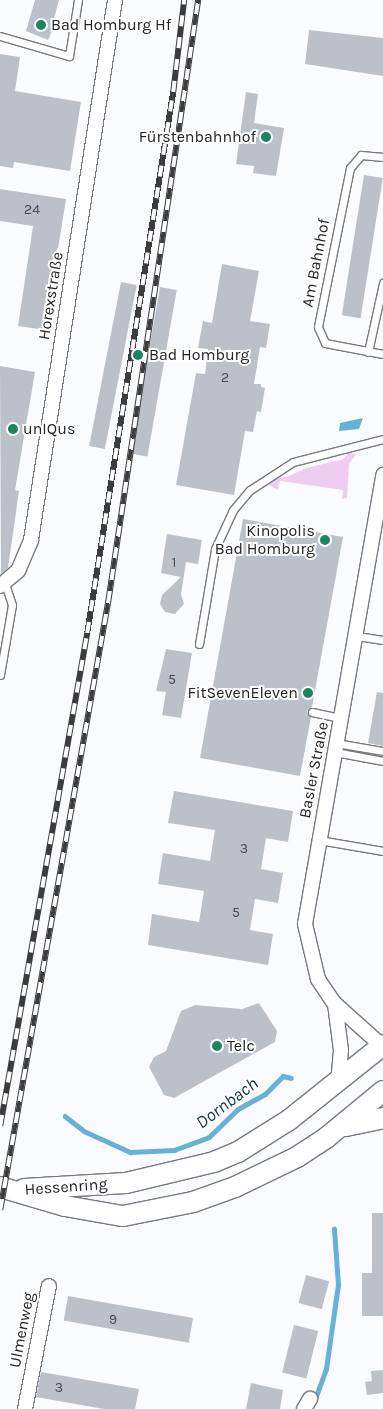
<!DOCTYPE html>
<html>
<head>
<meta charset="utf-8">
<style>
	body { margin:0 }
	#map { position:relative; width:383px; height:1409px; overflow:hidden; background:#fafbfe; font-family:Karla,sans-serif }
	div>[style] { position:absolute }
	[style*='--x'] { left:calc(var(--x)*1px); top:calc(var(--y)*1px); width:calc(var(--w)*1px); rotate:calc(var(--a)*1deg) }
	.green>* { inset:0; background:#eecdf0 }
	.water>* { inset:0; background:#69b0d7 }
	.stream>* { height:4.5px; margin:-2.25px; padding:0 2.25px; transform-origin:2.25px; border-radius:2.25px; background:#69b0d7 }
	.building>* { inset:0; background:#bcc1c9; transform-origin:0 0 }
	.roads { filter:drop-shadow(1px 0 #777880) drop-shadow(-1px 0 #777880) drop-shadow(0 1px #777880) drop-shadow(0 -1px #777880) }
	.lane>* { height:7px; margin:-3.5px; padding:0 3.5px; transform-origin:3.5px; border-radius:3.5px; background:#fff }
	.street>* { height:14px; margin:-7px; padding:0 7px; transform-origin:7px; border-radius:7px; background:#fff }
	.secondary>* { height:20px; margin:-10px; padding:0 10px; transform-origin:10px; border-radius:10px; background:#fff }
	.rail>* { height:5.5px; margin-top:-2.75px; transform-origin:0; background:repeating-linear-gradient(90deg,#fff 0 11px,#3c3c40 0 22px); box-sizing:border-box; border-block:1px solid #3c3c40 }
	.dots>* { width:14px; height:14px; translate:-50% -50%; box-sizing:border-box; border:2px solid #fff; border-radius:50% }
	span { translate:-50% -50%; white-space:nowrap; text-align:center; line-height:1.15; -webkit-text-stroke:4px #fff; paint-order:stroke }
	.number-label { font-size:14px; color:#494a50 }
	.number-label span { -webkit-text-stroke-width:0 }
	.poi-label { font-size:16px; color:#232327 }
	.left { translate:0 -50%; text-align:left }
	.right { translate:-100% -50%; text-align:right }
	.street-label { font-size:16px; color:#232327 }
	.water-label { font-size:18px; color:#143545; font-style:italic }
</style>
</head>
<body>
<div id="map">
	<div class="green">
		<i style="clip-path:polygon(348px 453px,356px 454px,349px 464px,347px 498px,342px 499px,343px 490px,280px 481px,278px 490px,269px 485px,274px 478px,287px 477px,306px 468px,344px 459px)"></i>
	</div>
	<div class="water">
		<i style="clip-path:polygon(363px 418px,359px 429px,339px 431px,340px 423px)"></i>
	</div>
	<div class="stream">
		<i style="--x:65;--y:1116;--w:24;--a:38"></i>
		<i style="--x:84;--y:1131;--w:51;--a:24.5"></i>
		<i style="--x:130;--y:1152;--w:44;--a:-2.6"></i>
		<i style="--x:174;--y:1150;--w:37;--a:-20"></i>
		<i style="--x:209;--y:1137;--w:40;--a:-44"></i>
		<i style="--x:238;--y:1109;--w:31;--a:-29"></i>
		<i style="--x:265;--y:1094;--w:25;--a:-45"></i>
		<i style="--x:283;--y:1076;--w:8;--a:14"></i>
		<i style="--x:315;--y:1399;--w:32;--a:-70"></i>
		<i style="--x:326;--y:1369;--w:85;--a:-81.9"></i>
		<i style="--x:338;--y:1285;--w:56;--a:-94.1"></i>
	</div>
	<div class="building">
		<i style="clip-path:polygon(35px 0,59px 0,54px 19px,57px 20px,48px 40px,26px 31px)"></i>
		<i style="clip-path:polygon(309px 30px,383px 38px,383px 76px,305px 64px)"></i>
		<i style="clip-path:polygon(0 54px,20px 57px,15px 91px,81px 102px,70px 171px,14px 162px,13px 168px,0 166px)"></i>
		<i style="clip-path:polygon(246px 92px,258px 94px,254px 123px,284px 128px,276px 176px,253px 173px,254px 166px,236px 164px)"></i>
		<i style="left:364px;top:175px;width:19px;height:142px;rotate:9deg"></i>
		<i style="clip-path:polygon(0 189px,66px 199px,45px 330px,18px 326px,33px 226px,0 221px)"></i>
		<i style="clip-path:polygon(222px 264px,259px 271px,250px 321px,270px 324px,266px 348px,260px 347px,254px 384px,261px 384px,261px 387px,265px 388px,261px 412px,257px 411px,253px 432px,245px 431px,234px 495px,176px 485px,196px 373px,205px 374px,208px 349px,198px 348px,203px 321px,212px 323px)"></i>
		<i style="left:121px;top:282px;width:16px;height:167px;rotate:11deg"></i>
		<i style="left:160px;top:287px;width:17px;height:169px;rotate:10deg"></i>
		<i style="clip-path:polygon(0 366px,35px 372px,15px 490px,19px 491px,8px 568px,1px 574px)"></i>
		<i style="clip-path:polygon(243px 519px,343px 537px,312px 707px,307px 711px,311px 717px,300px 776px,200px 758px)"></i>
		<i style="clip-path:polygon(167px 534px,202px 540px,198px 564px,186px 562px,181px 594px,184px 604px,175px 614px,165px 612px,160px 604px,162px 595px,181px 577px,161px 573px)"></i>
		<i style="clip-path:polygon(166px 649px,192px 653px,181px 718px,162px 715px,166px 692px,156px 691px)"></i>
		<i style="clip-path:polygon(377px 692px,383px 693px,383px 746px,368px 743px)"></i>
		<i style="clip-path:polygon(174px 791px,293px 811px,288px 842px,266px 838px,261px 869px,283px 873px,278px 903px,255px 899px,250px 930px,273px 934px,268px 965px,148px 945px,152px 914px,199px 922px,204px 891px,158px 884px,163px 853px,210px 861px,215px 830px,168px 823px)"></i>
		<i style="clip-path:polygon(259px 1003px,277px 1031px,275px 1042px,174px 1098px,164px 1095px,149px 1067px,154px 1057px,166px 1051px,181px 1011px,195px 1005px,242px 1009px)"></i>
		<i style="clip-path:polygon(372px 1213px,383px 1213px,383px 1316px,362px 1316px,362px 1273px,372px 1273px)"></i>
		<i style="left:306px;top:1275px;width:24px;height:29px;rotate:15deg"></i>
		<i style="left:68px;top:1296px;width:127px;height:25px;rotate:10deg"></i>
		<i style="left:294px;top:1325px;width:25px;height:49px;rotate:14deg"></i>
		<i style="clip-path:polygon(383px 1370px,383px 1393px,367px 1395px,365px 1382px,372px 1381px,371px 1371px)"></i>
		<i style="clip-path:polygon(41px 1372px,139px 1389px,135px 1409px,104px 1409px,36px 1397px)"></i>
		<i style="clip-path:polygon(251px 1383px,283px 1390px,280px 1409px,246px 1409px)"></i>
	</div>
	<div class="roads">
		<div class="lane">
			<i style="--x:0;--y:36;--w:72;--a:16.2"></i>
			<i style="--x:69;--y:56;--w:57;--a:-80.9"></i>
			<i style="--x:383;--y:157;--w:22;--a:-175"></i>
			<i style="--x:361;--y:155;--w:17;--a:130"></i>
			<i style="--x:350;--y:168;--w:162;--a:101.4"></i>
			<i style="--x:318;--y:327;--w:17;--a:66"></i>
			<i style="--x:325;--y:343;--w:59;--a:10.7"></i>
			<i style="--x:368;--y:352;--w:71;--a:-77.7"></i>
			<i style="--x:357;--y:636;--w:26;--a:9"></i>
			<i style="--x:199;--y:644;--w:96;--a:-80.4"></i>
			<i style="--x:215;--y:549;--w:43;--a:-65.2"></i>
			<i style="--x:233;--y:510;--w:26;--a:-50"></i>
			<i style="--x:250;--y:490;--w:51;--a:-33.1"></i>
			<i style="--x:293;--y:462;--w:93;--a:-14.3"></i>
			<i style="--x:0;--y:675;--w:71;--a:-80.3"></i>
			<i style="--x:12;--y:605;--w:22;--a:-108"></i>
			<i style="--x:312;--y:712;--w:30;--a:12"></i>
			<i style="--x:336;--y:743;--w:48;--a:9.7"></i>
			<i style="--x:335;--y:752;--w:49;--a:10.6"></i>
			<i style="--x:319;--y:840;--w:65;--a:9.8"></i>
		</div>
		<div class="street">
			<i style="--x:0;--y:586;--w:23;--a:-40"></i>
			<i style="--x:18;--y:571;--w:34;--a:-67"></i>
			<i style="--x:31;--y:540;--w:546;--a:-81.16"></i>
			<i style="--x:335;--y:1004;--w:46;--a:82.6"></i>
			<i style="--x:341;--y:1050;--w:32;--a:95"></i>
			<i style="--x:382;--y:1046;--w:64;--a:-138.1"></i>
			<i style="--x:334;--y:1003;--w:29;--a:-124"></i>
			<i style="--x:318;--y:979;--w:57;--a:-103.3"></i>
			<i style="--x:305;--y:924;--w:456;--a:-80.1"></i>
			<i style="--x:25;--y:1409;--w:125;--a:-79"></i>
			<i style="--x:304;--y:1409;--w:12;--a:-59"></i>
		</div>
		<div class="secondary">
			<i style="--x:346;--y:1126;--w:38;--a:-12"></i>
			<i style="--x:0;--y:1187;--w:68;--a:16.3"></i>
			<i style="--x:65;--y:1206;--w:59;--a:9.8"></i>
			<i style="--x:123;--y:1216;--w:71;--a:-11.3"></i>
			<i style="--x:193;--y:1202;--w:45;--a:-19.7"></i>
			<i style="--x:235;--y:1187;--w:69;--a:-25.8"></i>
			<i style="--x:297;--y:1157;--w:35;--a:-33"></i>
			<i style="--x:326;--y:1138;--w:74;--a:-39.5"></i>
			<i style="--x:24;--y:1189;--w:102;--a:-3.4"></i>
			<i style="--x:126;--y:1183;--w:90;--a:-13.4"></i>
			<i style="--x:214;--y:1162;--w:26;--a:-23"></i>
			<i style="--x:238;--y:1152;--w:60;--a:-32.1"></i>
			<i style="--x:289;--y:1120;--w:120;--a:-38.6"></i>
		</div>
	</div>
	<div class="rail">
		<i style="--x:0;--y:1126;--w:501;--a:-79.99"></i>
		<i style="--x:87;--y:633;--w:548;--a:-80.97"></i>
		<i style="--x:173;--y:92;--w:93;--a:-83.2"></i>
		<i style="--x:0;--y:1210;--w:618;--a:-79.93"></i>
		<i style="--x:108;--y:602;--w:609;--a:-81.5"></i>
	</div>
	<div class="dots">
		<i style="left:41px;top:25px;background:#198561"></i>
		<i style="left:266px;top:137px;background:#198561"></i>
		<i style="left:138px;top:355px;background:#198561"></i>
		<i style="left:13px;top:429px;background:#198561"></i>
		<i style="left:325px;top:540px;background:#198561"></i>
		<i style="left:308px;top:693px;background:#198561"></i>
		<i style="left:217px;top:1046px;background:#198561"></i>
	</div>
	<div class="number-label">
		<span style="left:32px;top:210px">24</span>
		<span style="left:225px;top:378px">2</span>
		<span style="left:174px;top:563px">1</span>
		<span style="left:172px;top:680px">5</span>
		<span style="left:244px;top:849px">3</span>
		<span style="left:236px;top:913px">5</span>
		<span style="left:113px;top:1320px">9</span>
		<span style="left:59px;top:1388px">3</span>
	</div>
	<div class="poi-label">
		<span class="left" style="left:51px;top:25px">Bad Homburg Hf</span>
		<span class="right" style="left:256px;top:137px">Fürstenbahnhof</span>
		<span class="left" style="left:149px;top:355px">Bad Homburg</span>
		<span class="left" style="left:23px;top:429px">unIQus</span>
		<span class="right" style="left:315px;top:540px">Kinopolis<br>Bad Homburg</span>
		<span class="right" style="left:298px;top:693px">FitSevenEleven</span>
		<span class="left" style="left:227px;top:1046px">Telc</span>
	</div>
	<div class="street-label">
		<span style="left:316px;top:263px;rotate:-79deg">Am Bahnhof</span>
		<span style="left:51px;top:296px;rotate:-81deg">Horexstraße</span>
		<span style="left:314px;top:770px;rotate:-79deg">Basler Straße</span>
		<span style="left:66px;top:1187px;rotate:-4deg">Hessenring</span>
		<span style="left:22px;top:1330px;rotate:-79deg">Ulmenweg</span>
	</div>
	<div class="water-label">
		<span style="left:227px;top:1103px;rotate:-37deg">Dornbach</span>
	</div>
</div>
</body>
</html>
